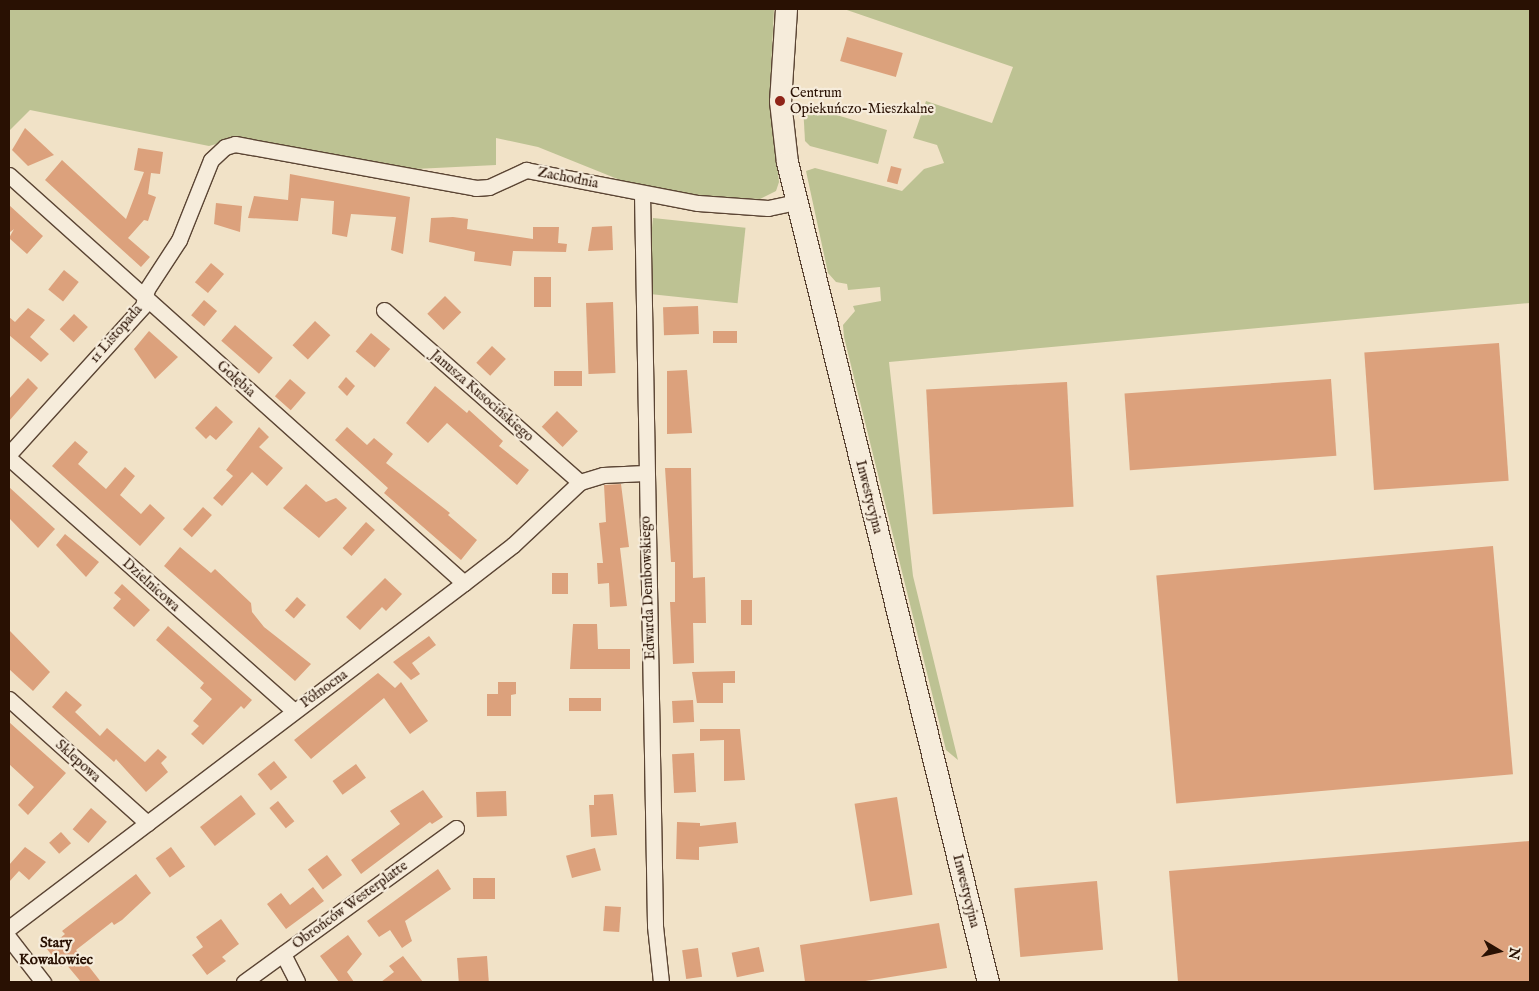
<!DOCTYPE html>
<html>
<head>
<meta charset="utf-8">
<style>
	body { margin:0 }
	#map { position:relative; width:1539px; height:991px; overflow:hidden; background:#f1e2c7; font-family:"IM FELL English",serif }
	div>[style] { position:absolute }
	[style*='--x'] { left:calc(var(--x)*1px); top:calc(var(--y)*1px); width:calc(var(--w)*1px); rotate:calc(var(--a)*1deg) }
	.green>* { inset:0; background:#bdc293; transform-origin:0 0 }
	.building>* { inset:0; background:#dca17c; transform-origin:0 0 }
	.roads { filter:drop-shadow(1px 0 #5b4534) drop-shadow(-1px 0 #5b4534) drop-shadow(0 1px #5b4534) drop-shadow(0 -1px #5b4534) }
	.street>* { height:15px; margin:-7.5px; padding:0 7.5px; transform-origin:7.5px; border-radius:7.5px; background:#f6ecdb }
	.secondary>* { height:21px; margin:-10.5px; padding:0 10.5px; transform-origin:10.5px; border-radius:10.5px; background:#f6ecdb }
	.dots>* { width:14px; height:14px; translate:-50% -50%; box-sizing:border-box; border:2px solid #f6ecdb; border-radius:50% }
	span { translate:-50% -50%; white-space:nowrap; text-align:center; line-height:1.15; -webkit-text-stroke:4.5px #f6ecdb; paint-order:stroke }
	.poi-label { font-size:14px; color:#291103 }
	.left { translate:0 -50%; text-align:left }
	.street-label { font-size:14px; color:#291103 }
	.neighbourhood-label { font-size:15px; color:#291103; font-weight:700 }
	.frame { position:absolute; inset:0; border:10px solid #291103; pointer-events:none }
	.north { position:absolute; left:1474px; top:926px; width:50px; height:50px; -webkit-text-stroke:4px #f6ecdb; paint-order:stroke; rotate:99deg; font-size:14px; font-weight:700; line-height:20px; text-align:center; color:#291103 }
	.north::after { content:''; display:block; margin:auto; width:18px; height:22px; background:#291103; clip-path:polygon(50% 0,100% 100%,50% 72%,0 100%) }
</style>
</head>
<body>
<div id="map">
	<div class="green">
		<i style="clip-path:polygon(9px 9px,774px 9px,770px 91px,779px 182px,776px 191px,760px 199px,698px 196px,620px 180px,538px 147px,496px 138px,496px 165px,395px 170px,273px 148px,242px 137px,209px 146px,30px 110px,9px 131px)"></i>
		<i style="clip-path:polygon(844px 9px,1530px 9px,1530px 303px,889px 362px,913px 576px,958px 760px,946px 750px,844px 337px,843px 325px,855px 311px,853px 306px,881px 301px,880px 287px,848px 290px,847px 284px,836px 282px,828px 273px,806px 171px,815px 168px,902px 191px,924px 169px,944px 163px,937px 145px,913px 138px,926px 101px,992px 123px,1013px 67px)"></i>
		<i style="clip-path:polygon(803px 105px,887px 130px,878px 164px,810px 146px,805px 141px)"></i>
		<i style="left:653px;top:218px;width:93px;height:76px;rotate:6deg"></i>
	</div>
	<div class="building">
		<i style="left:847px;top:37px;width:58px;height:25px;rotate:16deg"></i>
		<i style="clip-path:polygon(25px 128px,54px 155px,28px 166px,12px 150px)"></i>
		<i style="clip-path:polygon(138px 148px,163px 152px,160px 174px,151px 173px,148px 194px,156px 197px,148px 221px,144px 220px,128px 238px,150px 257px,141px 267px,45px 180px,62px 160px,126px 219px,144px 172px,134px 170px)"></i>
		<i style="left:891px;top:166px;width:11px;height:16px;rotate:15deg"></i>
		<i style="clip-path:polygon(290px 174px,410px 197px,403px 254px,391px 250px,396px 217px,351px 214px,347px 237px,332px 234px,334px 201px,301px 198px,298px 221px,248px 218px,254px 196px,288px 200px)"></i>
		<i style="clip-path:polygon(216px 203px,242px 206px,240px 232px,214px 224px)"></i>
		<i style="clip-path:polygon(9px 205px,43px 236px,27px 254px,9px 238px,14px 229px,9px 233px)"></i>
		<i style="clip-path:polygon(453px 217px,468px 219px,467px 229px,533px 239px,533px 227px,559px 227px,558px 243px,567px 244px,566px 252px,513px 251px,511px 266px,474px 261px,475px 252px,429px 242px,431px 218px)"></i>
		<i style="clip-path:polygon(612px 226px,613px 250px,588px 251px,592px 227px)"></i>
		<i style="left:211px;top:263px;width:17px;height:25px;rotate:40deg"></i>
		<i style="left:64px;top:270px;width:19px;height:25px;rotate:39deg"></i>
		<i style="left:534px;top:277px;width:17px;height:30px"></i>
		<i style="left:445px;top:296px;width:23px;height:25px;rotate:45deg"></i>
		<i style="left:204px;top:300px;width:17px;height:20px;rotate:40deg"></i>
		<i style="left:613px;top:302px;width:71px;height:27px;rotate:88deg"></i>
		<i style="left:698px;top:306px;width:28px;height:35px;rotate:88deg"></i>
		<i style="clip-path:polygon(28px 308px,45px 320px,30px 337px,49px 354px,41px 362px,9px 335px,9px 317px,15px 322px)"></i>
		<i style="left:74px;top:314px;width:19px;height:21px;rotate:43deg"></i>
		<i style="left:315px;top:321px;width:21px;height:33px;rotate:43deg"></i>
		<i style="left:235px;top:325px;width:50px;height:21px;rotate:41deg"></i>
		<i style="clip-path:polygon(149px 331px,178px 357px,155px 379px,134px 349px)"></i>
		<i style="left:737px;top:331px;width:12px;height:24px;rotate:90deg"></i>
		<i style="left:371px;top:333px;width:25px;height:24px;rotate:40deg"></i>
		<i style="left:1499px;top:343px;width:138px;height:135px;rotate:86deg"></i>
		<i style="left:492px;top:346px;width:19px;height:23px;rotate:43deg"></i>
		<i style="clip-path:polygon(687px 370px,692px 433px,667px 434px,667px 371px)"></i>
		<i style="left:582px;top:371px;width:15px;height:28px;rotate:90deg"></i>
		<i style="clip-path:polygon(346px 377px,355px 386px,347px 396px,338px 387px)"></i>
		<i style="clip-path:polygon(28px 378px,38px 388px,9px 421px,9px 399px)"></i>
		<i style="left:290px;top:379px;width:21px;height:23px;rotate:41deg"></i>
		<i style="left:1331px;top:379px;width:77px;height:207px;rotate:86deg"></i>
		<i style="left:1067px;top:382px;width:125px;height:141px;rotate:87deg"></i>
		<i style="clip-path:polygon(435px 386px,467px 413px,469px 410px,503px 441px,499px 446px,529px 470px,517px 485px,447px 423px,428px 443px,406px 423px)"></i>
		<i style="clip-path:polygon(216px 406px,233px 422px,216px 440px,210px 435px,206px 439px,195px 428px)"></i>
		<i style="left:557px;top:411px;width:29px;height:22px;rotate:44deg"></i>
		<i style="clip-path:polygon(259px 427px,269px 437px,259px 447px,283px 468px,267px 486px,252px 472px,222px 506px,213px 498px,233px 476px,226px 470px)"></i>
		<i style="clip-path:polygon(347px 427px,367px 445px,374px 438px,393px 454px,386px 463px,450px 513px,448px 515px,477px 540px,461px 560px,384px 493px,388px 488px,335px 440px)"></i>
		<i style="clip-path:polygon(75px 441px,88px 452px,78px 464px,106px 489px,125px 467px,135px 476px,120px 495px,141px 514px,150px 504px,165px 518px,140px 546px,52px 466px)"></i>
		<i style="clip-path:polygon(665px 468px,691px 468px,693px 578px,705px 577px,706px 623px,693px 623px,694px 663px,673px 664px,670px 602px,675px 602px,675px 562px,671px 562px)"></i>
		<i style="clip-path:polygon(306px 484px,326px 502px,336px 498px,347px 508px,319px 538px,283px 508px)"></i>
		<i style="clip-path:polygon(621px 484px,629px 547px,620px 548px,627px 606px,610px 607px,609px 583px,598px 584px,597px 563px,603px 563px,599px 523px,606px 522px,604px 485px)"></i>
		<i style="clip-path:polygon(9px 487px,55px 529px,38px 548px,9px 518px)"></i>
		<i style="left:203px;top:507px;width:12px;height:30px;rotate:42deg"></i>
		<i style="left:366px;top:522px;width:12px;height:35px;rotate:42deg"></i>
		<i style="clip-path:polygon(65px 534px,99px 562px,86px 577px,56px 545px)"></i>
		<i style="left:1493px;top:546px;width:229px;height:338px;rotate:85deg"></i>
		<i style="clip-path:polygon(180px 547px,211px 573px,215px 569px,251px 603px,252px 612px,264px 627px,311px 664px,295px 681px,164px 566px)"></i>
		<i style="left:552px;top:573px;width:16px;height:21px"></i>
		<i style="clip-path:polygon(385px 578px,402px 594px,386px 611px,382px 607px,360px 630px,346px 617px)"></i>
		<i style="clip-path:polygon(122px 584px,150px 610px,134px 627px,113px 608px,121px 599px,114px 593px)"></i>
		<i style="left:297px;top:597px;width:12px;height:18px;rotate:42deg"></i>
		<i style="left:741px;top:600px;width:11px;height:25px"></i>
		<i style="clip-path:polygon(573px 624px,597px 624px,598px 649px,630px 649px,630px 669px,570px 669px)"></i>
		<i style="clip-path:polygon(168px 626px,252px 700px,244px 709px,241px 706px,203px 745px,191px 734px,199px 726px,193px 721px,212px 699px,200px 688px,204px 683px,156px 640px)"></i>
		<i style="clip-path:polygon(9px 630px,50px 672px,33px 691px,9px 669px)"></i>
		<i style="clip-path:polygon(429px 636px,436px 645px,412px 663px,420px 674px,411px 680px,393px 662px)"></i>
		<i style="clip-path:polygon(735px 671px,735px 683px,723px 683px,723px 703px,697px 703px,692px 672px)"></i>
		<i style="clip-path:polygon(378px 673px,395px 688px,401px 682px,428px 721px,410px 734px,384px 698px,311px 759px,294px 740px)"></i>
		<i style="clip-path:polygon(498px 682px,516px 682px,516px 694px,511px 695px,511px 716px,487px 716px,487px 694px,498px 694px)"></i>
		<i style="clip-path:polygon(66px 691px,82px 705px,75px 712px,100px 736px,107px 728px,145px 762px,158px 749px,167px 757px,161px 763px,168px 772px,146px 792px,116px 759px,114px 762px,52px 707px)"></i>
		<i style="left:601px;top:698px;width:13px;height:32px;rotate:90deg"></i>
		<i style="left:693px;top:700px;width:22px;height:21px;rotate:87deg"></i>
		<i style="clip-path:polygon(9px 722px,66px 773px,28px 815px,18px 805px,34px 787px,9px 764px)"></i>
		<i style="clip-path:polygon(700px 729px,740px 729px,745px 780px,724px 781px,724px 740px,700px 741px)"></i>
		<i style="left:694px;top:753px;width:39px;height:22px;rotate:87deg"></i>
		<i style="left:274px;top:761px;width:21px;height:21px;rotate:51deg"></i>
		<i style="left:356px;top:764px;width:17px;height:29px;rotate:54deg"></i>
		<i style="clip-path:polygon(423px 790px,443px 817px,432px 824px,430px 822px,361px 874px,351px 860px,400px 824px,390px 811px)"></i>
		<i style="left:506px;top:791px;width:25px;height:30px;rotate:88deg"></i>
		<i style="clip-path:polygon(613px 794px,617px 835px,591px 837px,589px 805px,594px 805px,594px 795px)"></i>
		<i style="left:241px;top:795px;width:24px;height:52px;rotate:52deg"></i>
		<i style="left:897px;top:797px;width:99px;height:43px;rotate:81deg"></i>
		<i style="left:278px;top:801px;width:26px;height:11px;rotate:51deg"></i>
		<i style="left:91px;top:808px;width:21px;height:28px;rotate:41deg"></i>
		<i style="clip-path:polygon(677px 822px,700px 823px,700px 826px,736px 822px,738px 843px,699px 847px,699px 860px,676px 859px)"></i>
		<i style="left:61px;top:832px;width:15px;height:16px;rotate:48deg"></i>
		<i style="clip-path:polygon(1530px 841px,1530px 982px,1178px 982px,1169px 871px)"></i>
		<i style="clip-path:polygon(25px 847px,46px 862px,29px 880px,19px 871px,9px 882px,9px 865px)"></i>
		<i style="left:171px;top:847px;width:24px;height:19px;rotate:54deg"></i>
		<i style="left:595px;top:848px;width:23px;height:30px;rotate:75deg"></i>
		<i style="left:327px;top:855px;width:25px;height:24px;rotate:53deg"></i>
		<i style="clip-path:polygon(438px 869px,451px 889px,405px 921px,412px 941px,402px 948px,390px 930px,379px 937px,367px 921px)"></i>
		<i style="clip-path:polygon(136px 874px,151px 893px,122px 920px,114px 925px,112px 922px,76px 950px,101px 982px,81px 982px,66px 964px,61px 967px,47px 949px,65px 934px,62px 931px)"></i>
		<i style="left:495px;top:878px;width:21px;height:22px;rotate:90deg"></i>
		<i style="left:1097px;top:881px;width:69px;height:83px;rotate:85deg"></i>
		<i style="clip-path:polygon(313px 887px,324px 901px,286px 929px,267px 904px,281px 893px,290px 905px)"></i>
		<i style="left:605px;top:906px;width:16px;height:25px;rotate:4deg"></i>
		<i style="clip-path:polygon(221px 919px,239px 944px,222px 957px,226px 961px,207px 975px,192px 955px,203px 947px,196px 937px)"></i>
		<i style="clip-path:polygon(939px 923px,947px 968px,859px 982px,805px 982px,800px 945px)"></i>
		<i style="clip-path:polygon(348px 935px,362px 954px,347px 972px,354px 982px,339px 982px,320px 956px)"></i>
		<i style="left:759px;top:947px;width:25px;height:28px;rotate:78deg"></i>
		<i style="left:698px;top:948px;width:29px;height:16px;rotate:82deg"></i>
		<i style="clip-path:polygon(403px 956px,423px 982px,381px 982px,394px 972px,389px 966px)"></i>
		<i style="left:487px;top:956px;width:26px;height:30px;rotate:86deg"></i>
	</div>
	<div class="roads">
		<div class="street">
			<i style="--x:9;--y:175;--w:611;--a:41.88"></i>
			<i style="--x:642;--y:193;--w:733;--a:88.98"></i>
			<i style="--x:655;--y:926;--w:56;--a:83.9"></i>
			<i style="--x:384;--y:310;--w:261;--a:41.3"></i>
			<i style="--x:9;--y:454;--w:200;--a:-47.8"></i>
			<i style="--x:143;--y:306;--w:17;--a:-77"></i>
			<i style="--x:147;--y:289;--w:59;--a:-56.9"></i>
			<i style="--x:179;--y:240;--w:86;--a:-68.2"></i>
			<i style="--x:211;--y:160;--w:19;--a:-43"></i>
			<i style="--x:225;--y:147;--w:10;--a:-17"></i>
			<i style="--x:235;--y:144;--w:245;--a:10.3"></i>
			<i style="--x:476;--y:188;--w:13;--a:-4"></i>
			<i style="--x:489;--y:187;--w:41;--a:-24.7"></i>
			<i style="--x:526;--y:170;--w:175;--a:10.9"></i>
			<i style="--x:698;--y:203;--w:70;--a:4.1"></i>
			<i style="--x:768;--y:208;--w:30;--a:-12"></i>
			<i style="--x:9;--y:458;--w:381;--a:41.6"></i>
			<i style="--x:9;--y:699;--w:186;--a:41.9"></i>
			<i style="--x:9;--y:928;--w:571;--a:-37.17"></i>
			<i style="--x:464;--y:583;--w:62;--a:-37.8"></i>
			<i style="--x:513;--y:545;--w:92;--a:-43.2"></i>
			<i style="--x:580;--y:482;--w:24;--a:-17"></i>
			<i style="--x:603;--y:475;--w:42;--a:-2.7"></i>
			<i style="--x:9;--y:938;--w:56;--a:52.3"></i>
			<i style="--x:283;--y:954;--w:31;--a:63"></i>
			<i style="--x:244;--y:982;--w:262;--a:-36"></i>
		</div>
		<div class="secondary">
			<i style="--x:786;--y:9;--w:92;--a:93.7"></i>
			<i style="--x:780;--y:101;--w:61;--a:83.5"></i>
			<i style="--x:787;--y:162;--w:844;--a:76.23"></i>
		</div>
	</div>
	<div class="dots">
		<i style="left:780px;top:101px;background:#8f2418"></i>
	</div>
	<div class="poi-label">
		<span class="left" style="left:790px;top:101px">Centrum<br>Opiekuńczo-Mieszkalne</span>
	</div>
	<div class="street-label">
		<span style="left:568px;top:178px;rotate:11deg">Zachodnia</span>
		<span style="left:116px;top:334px;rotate:-49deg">11 Listopada</span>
		<span style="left:236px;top:379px;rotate:42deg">Gołębia</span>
		<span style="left:482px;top:396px;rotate:41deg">Janusza Kusocińskiego</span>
		<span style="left:869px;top:497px;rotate:76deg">Inwestycyjna</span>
		<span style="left:151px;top:585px;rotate:42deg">Dzielnicowa</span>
		<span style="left:648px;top:588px;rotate:-92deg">Edwarda Dembowskiego</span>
		<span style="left:324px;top:689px;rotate:-36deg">Północna</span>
		<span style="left:78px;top:761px;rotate:42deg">Sklepowa</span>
		<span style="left:966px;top:891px;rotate:76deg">Inwestycyjna</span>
		<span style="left:350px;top:905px;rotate:-36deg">Obrońców Westerplatte</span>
	</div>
	<div class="neighbourhood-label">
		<span style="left:56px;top:951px">Stary<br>Kowalowiec</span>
	</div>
	<div class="frame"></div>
	<div class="north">N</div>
</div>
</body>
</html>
